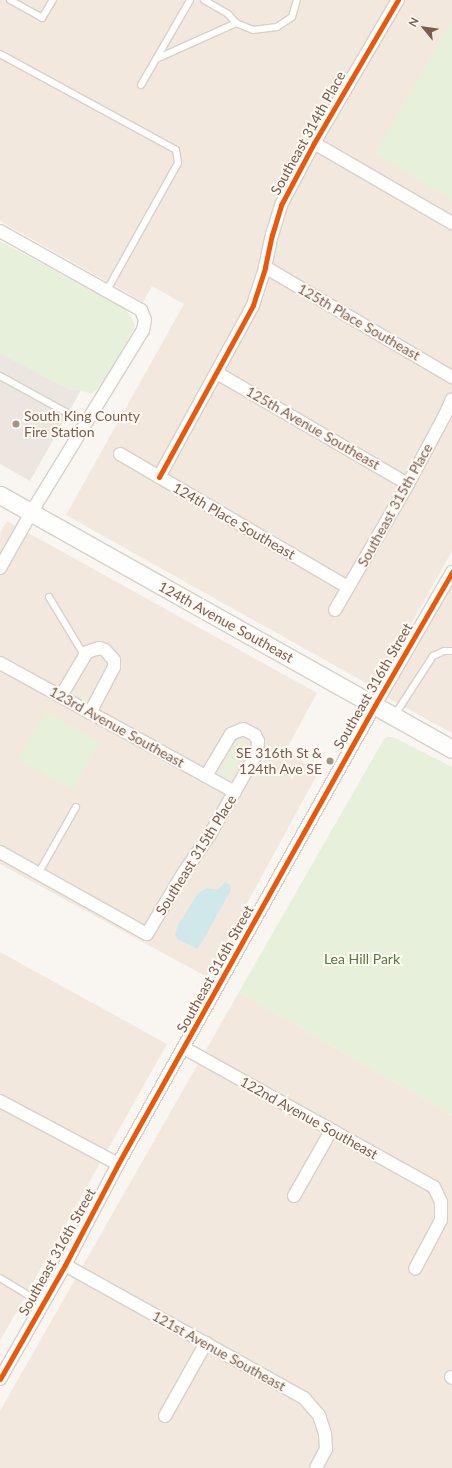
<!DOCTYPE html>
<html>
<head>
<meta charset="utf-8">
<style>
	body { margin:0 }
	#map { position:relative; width:452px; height:1468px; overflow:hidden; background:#f9f5f0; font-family:Lato,sans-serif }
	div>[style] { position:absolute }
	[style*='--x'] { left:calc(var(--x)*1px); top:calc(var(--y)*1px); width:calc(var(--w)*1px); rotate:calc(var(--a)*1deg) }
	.residential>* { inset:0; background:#f2e8de }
	.industrial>* { inset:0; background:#ede5e0 }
	.green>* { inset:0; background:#e7f0db; transform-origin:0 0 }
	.water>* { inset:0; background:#d0e8ea }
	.roads { filter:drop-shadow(1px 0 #d7d1cb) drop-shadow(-1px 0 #d7d1cb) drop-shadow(0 1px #d7d1cb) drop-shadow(0 -1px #d7d1cb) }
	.lane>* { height:6px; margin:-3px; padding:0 3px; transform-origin:3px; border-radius:3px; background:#fefefd }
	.street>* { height:12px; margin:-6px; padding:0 6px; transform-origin:6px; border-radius:6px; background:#fefefd }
	.secondary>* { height:17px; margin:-8.5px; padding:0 8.5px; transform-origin:8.5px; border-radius:8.5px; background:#fefefd }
	.cycleway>* { height:5px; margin:-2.5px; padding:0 2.5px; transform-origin:2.5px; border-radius:2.5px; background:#e8590c }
	.dots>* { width:11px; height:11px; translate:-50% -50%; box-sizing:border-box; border:2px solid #fffaf3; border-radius:50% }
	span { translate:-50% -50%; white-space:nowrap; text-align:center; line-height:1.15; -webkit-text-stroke:4px #fffaf3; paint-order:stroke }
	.street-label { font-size:14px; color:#7a5c4d }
	.poi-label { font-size:14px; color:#7a5c4d }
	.left { translate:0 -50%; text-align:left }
	.right { translate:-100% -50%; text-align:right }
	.park-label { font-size:14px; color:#537a41 }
	.north { position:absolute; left:404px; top:8px; width:40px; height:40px; -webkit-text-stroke:3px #fffaf3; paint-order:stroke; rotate:299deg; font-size:11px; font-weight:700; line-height:16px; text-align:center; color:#7a5c4d }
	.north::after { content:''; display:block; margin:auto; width:14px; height:18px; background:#7a5c4d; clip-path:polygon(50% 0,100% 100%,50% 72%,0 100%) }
</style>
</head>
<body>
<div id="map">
	<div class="residential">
		<i style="clip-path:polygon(0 0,452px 0,452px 551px,375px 688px,66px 515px,184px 304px,152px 286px,143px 302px,0 221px)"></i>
		<i style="clip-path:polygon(7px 521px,317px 693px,285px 752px,319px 771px,207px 977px,0 864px,0 533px)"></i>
		<i style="clip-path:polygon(452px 582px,452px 733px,388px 698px)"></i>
		<i style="clip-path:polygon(0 952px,167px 1044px,0 1341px)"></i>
		<i style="clip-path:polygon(239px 992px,452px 1115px,452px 1468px,0 1468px,0 1411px)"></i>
	</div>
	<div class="industrial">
		<i style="clip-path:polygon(0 344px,81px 390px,30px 481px,0 464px)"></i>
	</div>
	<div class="green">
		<i style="clip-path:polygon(452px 20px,452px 200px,375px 154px)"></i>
		<i style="clip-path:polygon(0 241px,125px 309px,131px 317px,135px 326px,104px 383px,91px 394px,81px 390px,70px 390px,0 354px)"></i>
		<i style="left:46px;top:711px;width:62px;height:56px;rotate:30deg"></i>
		<i style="clip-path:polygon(388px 737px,393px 737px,452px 767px,452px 1115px,239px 992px,384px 739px)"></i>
		<i style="clip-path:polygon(239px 740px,246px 743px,246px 750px,229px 778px,225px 780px,221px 778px,220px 772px)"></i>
	</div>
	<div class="water">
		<i style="clip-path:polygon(225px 882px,230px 885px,231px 890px,201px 944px,197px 949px,177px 939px,175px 934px,178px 925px,198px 893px,207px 888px,218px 890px)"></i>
	</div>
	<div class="roads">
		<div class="lane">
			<i style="--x:10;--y:0;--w:37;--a:29"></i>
			<i style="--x:42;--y:18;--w:21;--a:-59"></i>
			<i style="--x:204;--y:0;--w:28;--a:30"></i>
			<i style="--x:228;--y:14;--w:12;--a:48"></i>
			<i style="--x:236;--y:23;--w:18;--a:22"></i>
			<i style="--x:253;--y:30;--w:24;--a:-7"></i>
			<i style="--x:277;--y:27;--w:18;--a:-34"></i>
			<i style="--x:292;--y:17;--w:18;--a:-74"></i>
			<i style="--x:0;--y:54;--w:200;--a:28.6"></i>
			<i style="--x:176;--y:150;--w:13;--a:81"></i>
			<i style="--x:178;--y:163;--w:145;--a:119.2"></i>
			<i style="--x:156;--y:59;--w:88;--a:-24.2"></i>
			<i style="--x:141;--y:85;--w:98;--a:-60"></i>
			<i style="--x:0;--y:376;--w:98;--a:28.7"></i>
			<i style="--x:49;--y:597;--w:68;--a:58.9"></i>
			<i style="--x:394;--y:716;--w:72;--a:-57"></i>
			<i style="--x:433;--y:656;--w:12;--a:-24"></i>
			<i style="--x:444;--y:651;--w:8;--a:0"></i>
			<i style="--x:38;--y:874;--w:77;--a:-60.4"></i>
			<i style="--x:0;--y:1278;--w:50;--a:31.2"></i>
		</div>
		<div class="street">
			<i style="--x:314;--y:143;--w:160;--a:30.1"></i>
			<i style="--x:0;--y:231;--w:162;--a:29.3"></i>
			<i style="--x:141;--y:310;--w:11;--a:68"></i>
			<i style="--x:145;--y:320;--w:10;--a:101"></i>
			<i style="--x:143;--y:330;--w:215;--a:121.5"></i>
			<i style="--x:31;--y:513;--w:63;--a:119.4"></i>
			<i style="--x:265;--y:267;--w:217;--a:30.5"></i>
			<i style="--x:217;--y:373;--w:221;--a:30.2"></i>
			<i style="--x:120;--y:454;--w:264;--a:30.3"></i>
			<i style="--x:159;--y:477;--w:196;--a:-61.3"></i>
			<i style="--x:253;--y:305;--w:40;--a:-72"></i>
			<i style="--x:265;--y:267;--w:33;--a:-78"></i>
			<i style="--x:272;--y:235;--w:31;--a:-73"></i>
			<i style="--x:281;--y:205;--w:70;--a:-62"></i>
			<i style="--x:314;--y:143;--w:166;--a:-59.6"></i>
			<i style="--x:335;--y:610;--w:146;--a:-59.9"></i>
			<i style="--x:408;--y:484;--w:78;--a:-61.8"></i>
			<i style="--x:445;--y:415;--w:17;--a:-66"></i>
			<i style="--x:0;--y:663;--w:268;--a:28.8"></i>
			<i style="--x:61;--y:696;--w:51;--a:-59.4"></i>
			<i style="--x:87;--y:652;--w:13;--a:-18"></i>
			<i style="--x:99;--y:648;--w:6;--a:18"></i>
			<i style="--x:105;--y:650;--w:13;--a:48"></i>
			<i style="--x:114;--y:660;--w:7;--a:90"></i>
			<i style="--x:114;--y:667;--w:52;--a:117.6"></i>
			<i style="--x:0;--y:852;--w:168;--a:29.2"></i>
			<i style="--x:147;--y:934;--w:72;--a:-59.2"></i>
			<i style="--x:184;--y:872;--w:44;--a:-55.2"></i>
			<i style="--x:209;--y:836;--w:96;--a:-60"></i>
			<i style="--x:257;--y:753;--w:12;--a:-85"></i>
			<i style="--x:258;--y:741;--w:7;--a:-117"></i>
			<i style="--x:255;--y:735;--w:13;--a:-153"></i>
			<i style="--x:243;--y:729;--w:13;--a:157"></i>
			<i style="--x:231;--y:734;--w:49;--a:120.8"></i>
			<i style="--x:184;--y:1048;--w:286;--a:29.1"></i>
			<i style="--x:434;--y:1187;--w:17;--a:65"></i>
			<i style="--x:441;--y:1202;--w:18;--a:90"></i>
			<i style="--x:441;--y:1220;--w:55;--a:118"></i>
			<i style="--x:0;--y:1101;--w:134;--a:28.1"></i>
			<i style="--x:294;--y:1196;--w:75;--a:-60.4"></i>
			<i style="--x:65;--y:1265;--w:274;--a:29.1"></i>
			<i style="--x:304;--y:1398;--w:23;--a:49"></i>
			<i style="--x:319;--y:1415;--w:20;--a:72"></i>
			<i style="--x:325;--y:1434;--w:15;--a:86"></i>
			<i style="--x:326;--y:1449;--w:21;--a:118"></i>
			<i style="--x:451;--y:1377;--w:1;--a:45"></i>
			<i style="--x:0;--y:1379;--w:131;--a:-60.3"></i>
			<i style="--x:65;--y:1265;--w:114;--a:-62.3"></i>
			<i style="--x:118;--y:1164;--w:526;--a:-60.75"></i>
			<i style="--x:375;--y:705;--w:154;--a:-59.9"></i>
			<i style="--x:165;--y:1416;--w:84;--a:-60.7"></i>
		</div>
		<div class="secondary">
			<i style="--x:0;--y:495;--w:518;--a:29.33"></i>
		</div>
	</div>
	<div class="cycleway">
		<i style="--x:159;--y:477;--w:196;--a:-61.3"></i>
		<i style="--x:253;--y:305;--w:40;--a:-72"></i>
		<i style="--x:265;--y:267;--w:33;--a:-78"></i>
		<i style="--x:272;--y:235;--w:31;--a:-73"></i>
		<i style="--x:281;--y:205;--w:70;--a:-62"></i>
		<i style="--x:314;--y:143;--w:166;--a:-59.6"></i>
		<i style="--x:0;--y:1379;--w:131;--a:-60.3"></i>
		<i style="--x:65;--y:1265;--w:114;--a:-62.3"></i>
		<i style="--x:118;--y:1164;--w:526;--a:-60.75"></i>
		<i style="--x:375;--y:705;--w:154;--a:-59.9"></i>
	</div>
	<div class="dots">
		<i style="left:16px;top:424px;background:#a69286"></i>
		<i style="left:330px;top:761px;background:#a69286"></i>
	</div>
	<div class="street-label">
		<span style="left:308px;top:133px;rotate:-61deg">Southeast 314th Place</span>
		<span style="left:359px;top:322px;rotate:30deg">125th Place Southeast</span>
		<span style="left:313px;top:428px;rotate:30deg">125th Avenue Southeast</span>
		<span style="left:395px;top:505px;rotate:-61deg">Southeast 315th Place</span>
		<span style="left:234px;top:521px;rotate:30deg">124th Place Southeast</span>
		<span style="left:226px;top:622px;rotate:29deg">124th Avenue Southeast</span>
		<span style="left:373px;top:686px;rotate:-60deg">Southeast 316th Street</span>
		<span style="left:117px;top:727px;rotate:29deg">123rd Avenue Southeast</span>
		<span style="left:196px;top:855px;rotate:-58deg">Southeast 315th Place</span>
		<span style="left:215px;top:969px;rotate:-61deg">Southeast 316th Street</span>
		<span style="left:309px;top:1118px;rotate:29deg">122nd Avenue Southeast</span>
		<span style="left:57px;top:1252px;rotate:-61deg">Southeast 316th Street</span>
		<span style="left:219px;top:1351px;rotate:29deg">121st Avenue Southeast</span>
	</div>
	<div class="poi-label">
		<span class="left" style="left:24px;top:424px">South King County<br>Fire Station</span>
		<span class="right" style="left:322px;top:761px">SE 316th St &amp;<br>124th Ave SE</span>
	</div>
	<div class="park-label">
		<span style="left:362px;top:959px">Lea Hill Park</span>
	</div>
	<div class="north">N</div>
</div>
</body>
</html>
